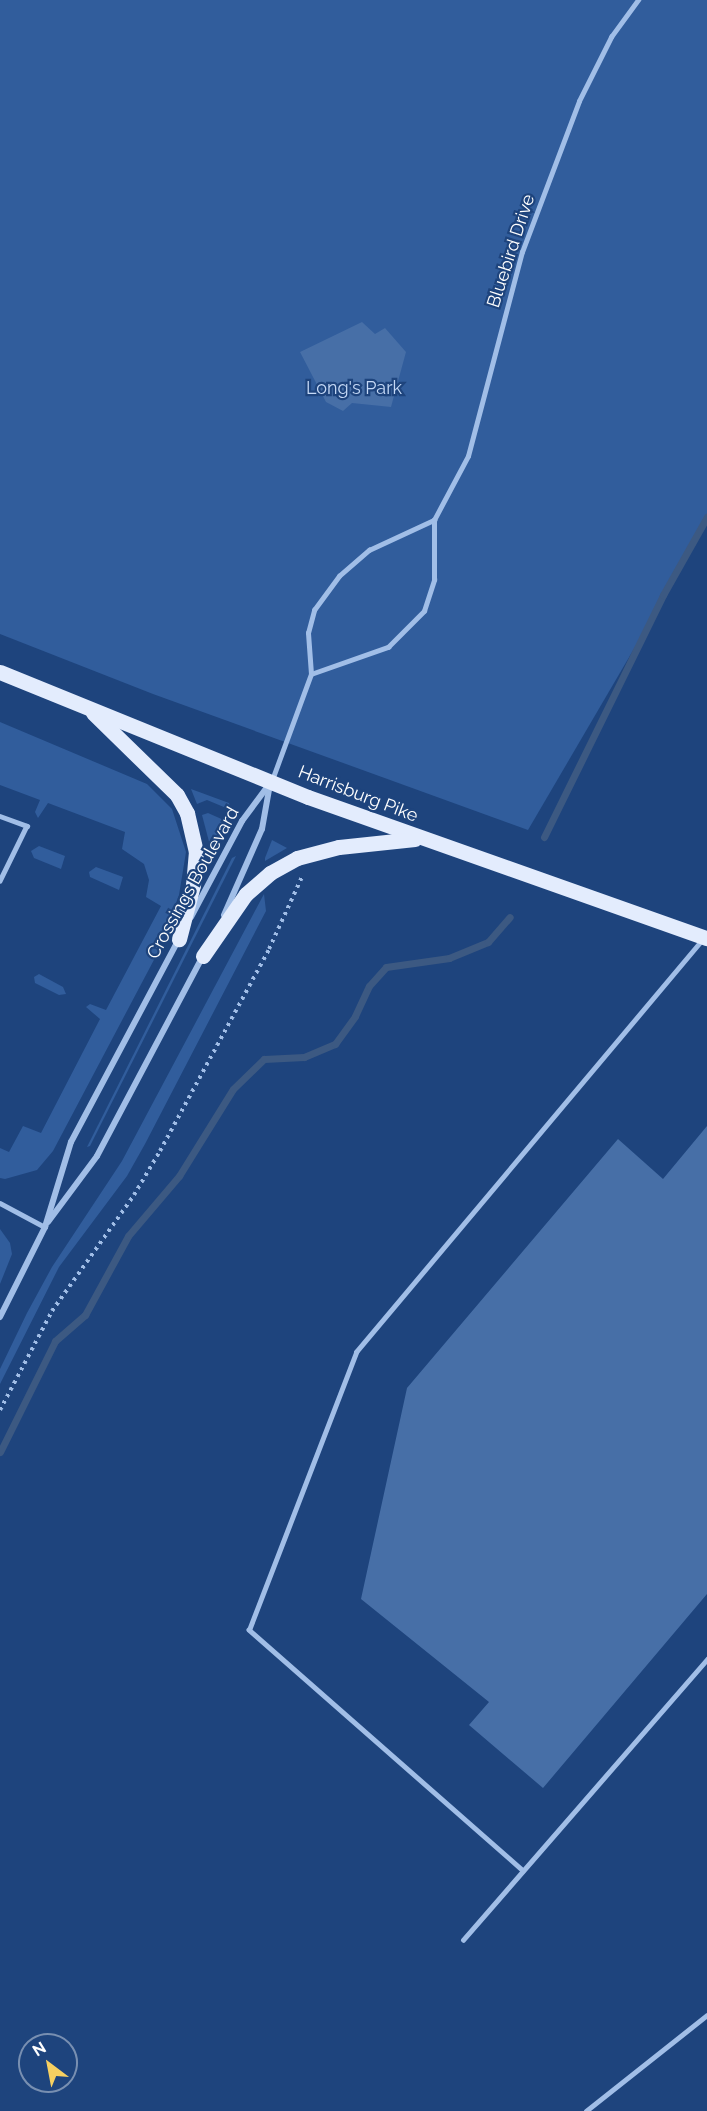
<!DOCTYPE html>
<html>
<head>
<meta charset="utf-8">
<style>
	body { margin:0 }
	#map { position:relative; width:707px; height:2111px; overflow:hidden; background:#1e447d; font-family:Raleway,sans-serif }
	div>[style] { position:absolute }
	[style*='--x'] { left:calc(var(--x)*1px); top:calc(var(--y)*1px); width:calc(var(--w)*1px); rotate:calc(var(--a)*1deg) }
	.green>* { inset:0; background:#315d9c }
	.stream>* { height:7px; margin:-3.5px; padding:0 3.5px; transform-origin:3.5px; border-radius:3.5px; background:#3c5982 }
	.building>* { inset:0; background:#476fa7 }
	.path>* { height:4px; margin-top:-2px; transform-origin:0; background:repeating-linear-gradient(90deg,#a1bee7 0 3px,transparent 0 7.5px) }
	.lane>* { height:4.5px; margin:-2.25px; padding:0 2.25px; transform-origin:2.25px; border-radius:2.25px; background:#a1bee7 }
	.street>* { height:6px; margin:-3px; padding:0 3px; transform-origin:3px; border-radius:3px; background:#a1bee7 }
	.primary>* { height:15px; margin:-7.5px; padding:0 7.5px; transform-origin:7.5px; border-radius:7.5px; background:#e3ecfd }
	span { translate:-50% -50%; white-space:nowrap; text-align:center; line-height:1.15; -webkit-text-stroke:4.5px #1e447d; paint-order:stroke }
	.street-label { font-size:18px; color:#fff }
	.park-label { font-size:18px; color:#c5d9f6 }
	.north { position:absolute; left:18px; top:2033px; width:60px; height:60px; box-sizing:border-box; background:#1e447d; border:2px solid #788fb1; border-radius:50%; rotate:328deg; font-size:16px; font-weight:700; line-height:24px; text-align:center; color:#fff }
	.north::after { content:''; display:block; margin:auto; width:21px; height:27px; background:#f6d061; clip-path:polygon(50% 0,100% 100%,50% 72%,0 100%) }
</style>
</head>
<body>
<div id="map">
	<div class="green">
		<i style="clip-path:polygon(0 0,707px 0,707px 524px,528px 830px,153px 694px,0 634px)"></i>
		<i style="clip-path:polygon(0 722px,147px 784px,172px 809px,186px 852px,179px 895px,156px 956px,53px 1151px,37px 1170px,5px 1179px,0 1178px,0 1148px,9px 1152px,23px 1126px,41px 1133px,100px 1019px,86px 1007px,90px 1004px,106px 1010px,161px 906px,146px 897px,149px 880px,144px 864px,122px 849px,125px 832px,48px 803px,38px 818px,35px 812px,40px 800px,0 785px)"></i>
		<i style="clip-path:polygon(191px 789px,229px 803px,231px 810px,207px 800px,197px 804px)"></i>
		<i style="clip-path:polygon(208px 813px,226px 821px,212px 853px,202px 815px)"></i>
		<i style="clip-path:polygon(272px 840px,287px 848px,265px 861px,265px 858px)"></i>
		<i style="clip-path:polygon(39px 846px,65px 856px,61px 869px,34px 858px,31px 851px)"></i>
		<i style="clip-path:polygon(236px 856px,90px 1146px,87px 1147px,232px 858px)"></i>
		<i style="clip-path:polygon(96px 867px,123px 877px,119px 890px,90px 877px,89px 872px)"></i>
		<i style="clip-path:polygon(264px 894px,266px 911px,145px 1144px,127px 1176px,59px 1267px,0 1384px,0 1369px,27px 1313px,52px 1267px,122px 1161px)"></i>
		<i style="clip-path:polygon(39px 974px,63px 987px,66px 994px,59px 995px,35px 983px,34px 977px)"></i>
		<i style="clip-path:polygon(0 1229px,10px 1243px,12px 1254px,0 1284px)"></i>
	</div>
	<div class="stream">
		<i style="--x:544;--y:837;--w:270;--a:-63.8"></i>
		<i style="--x:663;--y:595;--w:90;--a:-60.6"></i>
		<i style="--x:0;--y:1452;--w:124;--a:-63.6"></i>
		<i style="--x:55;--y:1341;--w:40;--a:-41"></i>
		<i style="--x:85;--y:1315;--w:90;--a:-61.4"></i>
		<i style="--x:128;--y:1236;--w:79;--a:-49.6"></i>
		<i style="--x:179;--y:1176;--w:102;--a:-58.2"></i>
		<i style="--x:233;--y:1089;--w:43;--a:-44.1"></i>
		<i style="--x:264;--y:1059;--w:40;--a:-2.9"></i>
		<i style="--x:304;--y:1057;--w:34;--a:-23"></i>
		<i style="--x:335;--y:1044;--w:34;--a:-54"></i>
		<i style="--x:355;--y:1016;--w:33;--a:-65"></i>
		<i style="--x:369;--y:986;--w:25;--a:-48"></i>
		<i style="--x:386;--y:967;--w:64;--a:-8.1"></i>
		<i style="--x:449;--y:958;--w:42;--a:-22.3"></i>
		<i style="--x:488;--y:942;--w:33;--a:-49"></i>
	</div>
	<div class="building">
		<i style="clip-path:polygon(362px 322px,375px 334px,385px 328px,406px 352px,391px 407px,352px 403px,343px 411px,326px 402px,300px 352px)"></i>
		<i style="clip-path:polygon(707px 1126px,707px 1594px,543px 1788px,469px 1725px,489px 1702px,361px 1599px,407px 1388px,618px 1139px,663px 1179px)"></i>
	</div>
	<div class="path">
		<i style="--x:0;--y:1410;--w:112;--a:-62.3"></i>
		<i style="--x:52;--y:1311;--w:142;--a:-54.7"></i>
		<i style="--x:134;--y:1195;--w:51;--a:-59.4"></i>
		<i style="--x:160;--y:1151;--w:230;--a:-61.6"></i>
		<i style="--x:269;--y:949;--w:79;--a:-65.4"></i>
	</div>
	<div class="lane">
		<i style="--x:311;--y:674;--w:82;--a:-19.3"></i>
		<i style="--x:388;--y:647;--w:51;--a:-45"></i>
		<i style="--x:424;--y:611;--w:33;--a:-72"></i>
		<i style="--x:434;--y:580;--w:60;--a:-90"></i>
		<i style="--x:434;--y:520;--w:72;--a:-62"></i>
		<i style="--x:468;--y:456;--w:211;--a:-75.2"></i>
		<i style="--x:522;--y:252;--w:161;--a:-69.3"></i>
		<i style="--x:579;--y:101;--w:72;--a:-63.4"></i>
		<i style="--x:611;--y:37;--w:46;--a:-53.9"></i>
		<i style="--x:272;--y:780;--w:113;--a:-69.8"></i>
		<i style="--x:311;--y:674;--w:41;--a:-94.2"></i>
		<i style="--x:308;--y:633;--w:24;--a:-75"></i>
		<i style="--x:314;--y:610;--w:42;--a:-53.7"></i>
		<i style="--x:339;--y:576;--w:40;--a:-41"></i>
		<i style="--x:369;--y:550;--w:72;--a:-24.8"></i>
		<i style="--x:0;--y:816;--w:29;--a:20"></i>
		<i style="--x:27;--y:826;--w:61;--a:116.1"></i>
		<i style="--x:0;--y:1203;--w:51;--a:28.1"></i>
		<i style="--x:523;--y:1871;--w:365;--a:-138.7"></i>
		<i style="--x:249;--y:1630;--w:298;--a:-68.9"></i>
		<i style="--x:356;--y:1352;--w:538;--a:-49.98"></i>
		<i style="--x:463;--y:1940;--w:372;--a:-49"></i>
		<i style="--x:586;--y:2111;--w:154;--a:-38.4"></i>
	</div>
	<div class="street">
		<i style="--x:224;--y:915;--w:94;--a:-66.2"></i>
		<i style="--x:262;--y:829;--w:46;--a:-79.9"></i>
		<i style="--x:191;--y:917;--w:109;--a:-62"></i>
		<i style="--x:242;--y:821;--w:49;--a:-53.4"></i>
		<i style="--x:48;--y:1222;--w:82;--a:-53.4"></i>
		<i style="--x:97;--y:1156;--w:226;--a:-62.1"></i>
		<i style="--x:0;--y:1317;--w:101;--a:-63.4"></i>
		<i style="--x:45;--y:1227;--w:89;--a:-73"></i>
		<i style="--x:71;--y:1142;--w:230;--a:-62"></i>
	</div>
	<div class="primary">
		<i style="--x:0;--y:672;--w:332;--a:22.1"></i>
		<i style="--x:308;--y:797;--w:423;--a:19.5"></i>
		<i style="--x:93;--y:713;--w:117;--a:44.3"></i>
		<i style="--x:177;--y:795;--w:21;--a:61"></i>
		<i style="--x:187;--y:813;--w:39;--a:77"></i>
		<i style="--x:196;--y:851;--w:34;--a:95"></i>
		<i style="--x:193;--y:885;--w:56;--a:104.5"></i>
		<i style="--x:203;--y:956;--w:75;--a:-55.3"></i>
		<i style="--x:246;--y:894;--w:32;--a:-41"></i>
		<i style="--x:270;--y:873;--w:31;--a:-29"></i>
		<i style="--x:297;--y:858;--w:43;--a:-14.7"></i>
		<i style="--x:339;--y:847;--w:76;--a:-6"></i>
	</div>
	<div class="street-label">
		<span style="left:511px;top:251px;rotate:-72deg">Bluebird Drive</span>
		<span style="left:358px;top:794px;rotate:21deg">Harrisburg Pike</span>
		<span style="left:193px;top:883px;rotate:-61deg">Crossings Boulevard</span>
	</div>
	<div class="park-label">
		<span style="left:354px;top:388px">Long's Park</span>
	</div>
	<div class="north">N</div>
</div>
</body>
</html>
